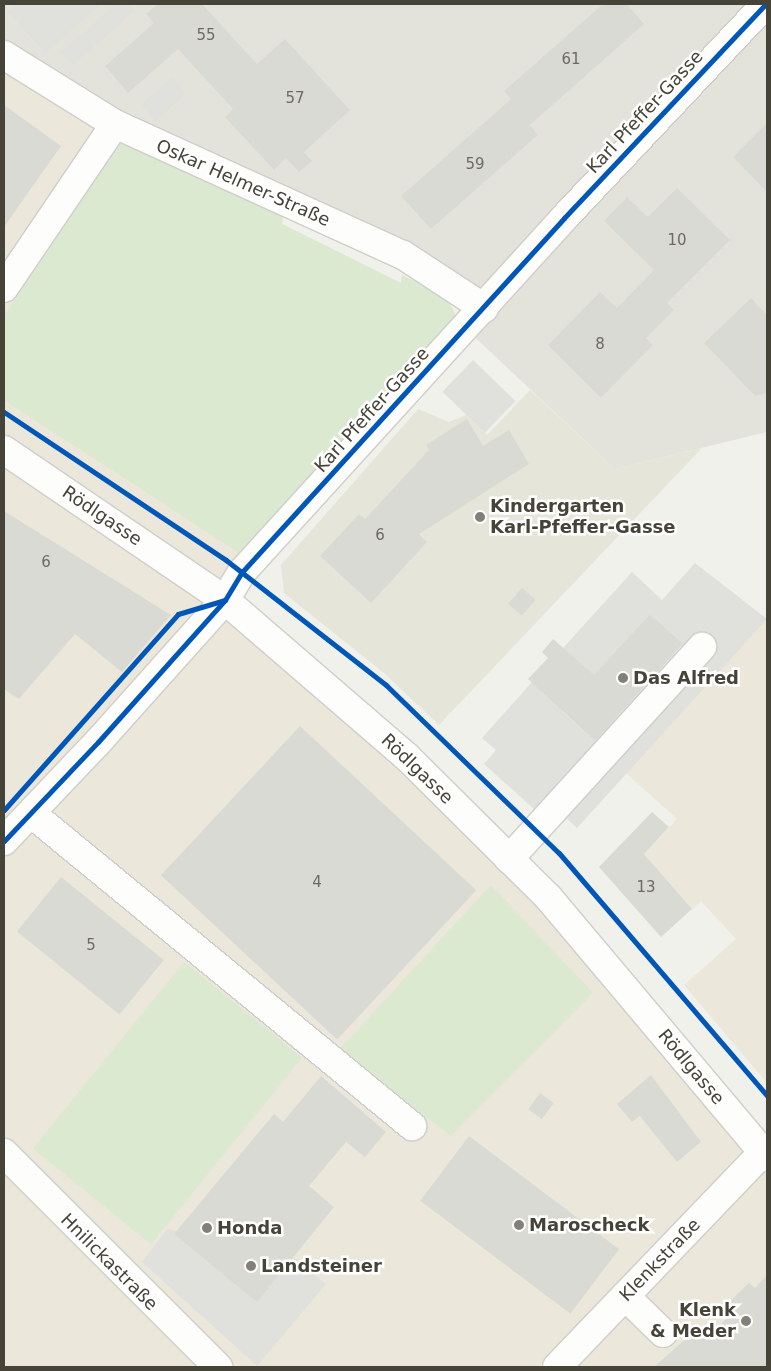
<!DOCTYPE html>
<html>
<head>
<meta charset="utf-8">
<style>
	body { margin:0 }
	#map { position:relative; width:771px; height:1371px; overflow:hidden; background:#f1f1ec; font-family:"DejaVu Sans",sans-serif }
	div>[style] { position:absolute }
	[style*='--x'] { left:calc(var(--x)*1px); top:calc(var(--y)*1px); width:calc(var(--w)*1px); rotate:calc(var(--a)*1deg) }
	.residential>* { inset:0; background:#e4e3db }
	.commercial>* { inset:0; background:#ebe7da }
	.education>* { inset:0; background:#e6e5d9 }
	.green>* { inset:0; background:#dae9cf; transform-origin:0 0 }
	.parking>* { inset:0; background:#e0e0dc; transform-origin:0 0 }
	.building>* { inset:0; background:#dadad5; transform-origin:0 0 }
	.roads { filter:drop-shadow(1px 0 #cfceca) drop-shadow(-1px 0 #cfceca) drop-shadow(0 1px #cfceca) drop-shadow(0 -1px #cfceca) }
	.minor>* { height:28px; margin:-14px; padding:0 14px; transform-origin:14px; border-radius:14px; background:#fdfdfc }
	.cycleway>* { height:5px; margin:-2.5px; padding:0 2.5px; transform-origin:2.5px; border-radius:2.5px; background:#0057b8 }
	.dots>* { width:14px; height:14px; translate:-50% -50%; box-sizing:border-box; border:2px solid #fff; border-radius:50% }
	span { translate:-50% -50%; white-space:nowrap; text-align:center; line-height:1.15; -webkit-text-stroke:5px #fff; paint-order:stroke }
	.number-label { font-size:15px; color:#6c6a61 }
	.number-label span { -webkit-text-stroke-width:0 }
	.street-label { font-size:18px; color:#464339 }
	.poi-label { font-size:18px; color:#464339; font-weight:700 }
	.left { translate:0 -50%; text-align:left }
	.right { translate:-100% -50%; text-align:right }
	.frame { position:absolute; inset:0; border:5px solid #464339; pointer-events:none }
</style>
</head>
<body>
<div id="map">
	<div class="residential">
		<i style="clip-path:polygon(4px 4px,767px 4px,767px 432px,615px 469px,465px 328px,484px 308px,118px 119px,4px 47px)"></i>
	</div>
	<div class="commercial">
		<i style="clip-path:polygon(4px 60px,283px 215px,282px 224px,401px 283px,402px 275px,448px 298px,217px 600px,546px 900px,767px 1166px,767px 1367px,4px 1367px)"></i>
		<i style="clip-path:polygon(767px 618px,767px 1083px,684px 985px,736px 939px,701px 901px,692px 909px,644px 854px,677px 819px,626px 773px)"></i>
	</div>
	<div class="education">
		<i style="clip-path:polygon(530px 390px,615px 469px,702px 448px,439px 725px,384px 673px,284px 593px,281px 565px,418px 409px,449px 422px,466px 415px,487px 435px)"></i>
	</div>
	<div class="green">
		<i style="clip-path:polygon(125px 137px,283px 215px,282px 224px,401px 283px,402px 275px,448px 298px,457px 319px,244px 556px,4px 400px,4px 316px)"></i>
		<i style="clip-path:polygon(491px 885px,593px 993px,451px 1136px,339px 1050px)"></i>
		<i style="left:184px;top:962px;width:152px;height:240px;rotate:39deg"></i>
	</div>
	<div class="parking">
		<i style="clip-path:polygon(17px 4px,101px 4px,45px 53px,8px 11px)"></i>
		<i style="clip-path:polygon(116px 4px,129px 4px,135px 11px,73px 65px,61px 52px)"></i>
		<i style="left:172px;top:78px;width:21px;height:40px;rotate:49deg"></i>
		<i style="left:473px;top:360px;width:59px;height:44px;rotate:44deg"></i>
		<i style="clip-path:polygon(evenodd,695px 563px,767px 619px,577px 828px,544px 798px,534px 809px,484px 764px,496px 750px,482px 738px,532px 682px,569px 653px,563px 648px,632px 572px,662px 600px,695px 563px,650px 614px,683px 645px,595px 741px,562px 711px,650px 614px)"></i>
		<i style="clip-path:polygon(167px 1229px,293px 1257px,326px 1284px,257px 1366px,142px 1262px)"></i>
	</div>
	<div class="building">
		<i style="clip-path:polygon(157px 4px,202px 4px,257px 64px,285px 39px,350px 110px,304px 152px,312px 161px,299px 172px,286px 158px,274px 170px,225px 117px,233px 109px,178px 49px,128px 93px,105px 66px,154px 23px,146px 14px)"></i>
		<i style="clip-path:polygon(603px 4px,627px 4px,644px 24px,530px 125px,538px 135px,431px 229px,401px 196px,511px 99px,504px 91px)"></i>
		<i style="clip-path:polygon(4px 105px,61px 146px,4px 227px)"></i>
		<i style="clip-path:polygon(767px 123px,767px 192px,733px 157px)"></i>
		<i style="clip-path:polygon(677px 188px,730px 240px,667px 303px,674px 310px,646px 338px,653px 345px,601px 398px,548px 345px,600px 292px,617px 308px,654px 270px,604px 221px,627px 197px,648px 217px)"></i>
		<i style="clip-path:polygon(751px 298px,767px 315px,767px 393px,755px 396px,704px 343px)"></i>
		<i style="clip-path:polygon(467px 419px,483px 446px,509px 430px,529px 464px,419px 534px,427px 542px,371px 603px,320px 556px,359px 514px,365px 519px,429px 450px,426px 445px)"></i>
		<i style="clip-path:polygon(4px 511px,171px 615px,122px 672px,75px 634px,19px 699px,4px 689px)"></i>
		<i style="left:522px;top:588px;width:18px;height:21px;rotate:41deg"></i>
		<i style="clip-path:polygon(650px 614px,683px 644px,595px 741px,528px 679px,548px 658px,542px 652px,553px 639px,594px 675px)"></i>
		<i style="left:300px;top:726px;width:241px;height:204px;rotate:43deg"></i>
		<i style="clip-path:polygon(652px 812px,669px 827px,644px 854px,692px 909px,661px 937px,599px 867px)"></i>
		<i style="left:61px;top:877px;width:132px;height:70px;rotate:39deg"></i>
		<i style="clip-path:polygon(651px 1075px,701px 1142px,677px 1162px,640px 1116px,632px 1122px,617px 1104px)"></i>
		<i style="clip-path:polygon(321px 1076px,386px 1132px,365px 1157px,346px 1142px,309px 1186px,334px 1207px,257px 1302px,174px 1234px,274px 1114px,283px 1122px)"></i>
		<i style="left:540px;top:1093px;width:17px;height:20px;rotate:36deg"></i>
		<i style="left:469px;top:1136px;width:188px;height:81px;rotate:37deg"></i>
		<i style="clip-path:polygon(767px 1275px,767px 1367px,654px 1367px,682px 1342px,700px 1333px,706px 1339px,736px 1309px,729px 1302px,749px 1283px,755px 1288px)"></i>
	</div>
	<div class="roads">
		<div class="minor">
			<i style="--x:4;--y:55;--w:131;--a:31.9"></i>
			<i style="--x:115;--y:124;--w:316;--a:24.5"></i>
			<i style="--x:403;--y:255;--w:97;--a:33.2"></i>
			<i style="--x:4;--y:288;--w:198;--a:-55.9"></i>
			<i style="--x:4;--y:450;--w:267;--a:34.2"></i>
			<i style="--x:225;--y:600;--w:240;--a:40.8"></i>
			<i style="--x:407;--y:757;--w:199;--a:44.8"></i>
			<i style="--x:548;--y:897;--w:340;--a:49.9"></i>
			<i style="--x:32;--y:814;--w:492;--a:39.4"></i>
			<i style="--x:4;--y:841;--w:137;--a:-46.5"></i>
			<i style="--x:98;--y:742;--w:191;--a:-48.2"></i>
			<i style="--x:225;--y:600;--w:33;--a:-59"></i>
			<i style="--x:242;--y:572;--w:479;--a:-47.7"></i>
			<i style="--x:564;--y:218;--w:294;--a:-46.7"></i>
			<i style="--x:509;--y:859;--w:287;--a:-47.7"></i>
			<i style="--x:4;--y:1153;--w:303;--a:45"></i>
			<i style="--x:625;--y:1296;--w:53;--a:44.2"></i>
			<i style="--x:557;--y:1367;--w:298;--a:-46.2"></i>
		</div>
	</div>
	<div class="cycleway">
		<i style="--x:4;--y:412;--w:267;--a:33.7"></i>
		<i style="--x:226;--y:560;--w:203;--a:38"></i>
		<i style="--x:386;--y:685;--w:241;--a:44.2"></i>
		<i style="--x:559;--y:853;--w:320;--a:49.4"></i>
		<i style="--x:4;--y:810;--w:262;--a:-48.4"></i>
		<i style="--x:178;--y:614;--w:49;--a:-16.6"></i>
		<i style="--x:4;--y:841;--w:137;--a:-46.5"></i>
		<i style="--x:98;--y:742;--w:191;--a:-48.2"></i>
		<i style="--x:225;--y:600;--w:33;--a:-59"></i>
		<i style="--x:242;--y:572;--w:479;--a:-47.7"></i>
		<i style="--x:564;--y:218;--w:294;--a:-46.7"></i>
	</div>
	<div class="dots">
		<i style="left:480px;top:517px;background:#828078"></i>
		<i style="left:623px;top:678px;background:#828078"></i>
		<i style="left:519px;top:1225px;background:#828078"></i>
		<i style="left:207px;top:1228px;background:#828078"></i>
		<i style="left:251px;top:1266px;background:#828078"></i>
		<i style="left:746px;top:1321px;background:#828078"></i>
	</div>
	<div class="number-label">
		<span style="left:206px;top:36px">55</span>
		<span style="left:571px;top:60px">61</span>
		<span style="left:295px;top:99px">57</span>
		<span style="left:475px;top:165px">59</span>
		<span style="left:677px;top:241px">10</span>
		<span style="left:600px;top:345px">8</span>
		<span style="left:380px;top:536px">6</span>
		<span style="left:46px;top:563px">6</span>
		<span style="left:317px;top:883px">4</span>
		<span style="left:646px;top:888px">13</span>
		<span style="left:91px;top:946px">5</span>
	</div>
	<div class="street-label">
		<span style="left:645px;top:112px;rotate:-47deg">Karl Pfeffer-Gasse</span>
		<span style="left:243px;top:183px;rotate:24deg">Oskar Helmer-Straße</span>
		<span style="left:372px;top:410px;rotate:-48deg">Karl Pfeffer-Gasse</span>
		<span style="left:102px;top:516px;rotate:34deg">Rödlgasse</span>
		<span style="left:417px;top:769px;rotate:44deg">Rödlgasse</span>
		<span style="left:691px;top:1067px;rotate:50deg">Rödlgasse</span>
		<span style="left:660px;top:1260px;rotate:-46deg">Klenkstraße</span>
		<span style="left:109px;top:1262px;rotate:45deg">Hnilickastraße</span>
	</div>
	<div class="poi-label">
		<span class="left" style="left:490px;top:517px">Kindergarten<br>Karl-Pfeffer-Gasse</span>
		<span class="left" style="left:633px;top:678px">Das Alfred</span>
		<span class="left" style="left:529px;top:1225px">Maroscheck</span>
		<span class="left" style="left:217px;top:1228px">Honda</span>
		<span class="left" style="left:261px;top:1266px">Landsteiner</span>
		<span class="right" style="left:736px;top:1321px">Klenk<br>&amp; Meder</span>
	</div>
	<div class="frame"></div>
</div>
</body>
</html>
